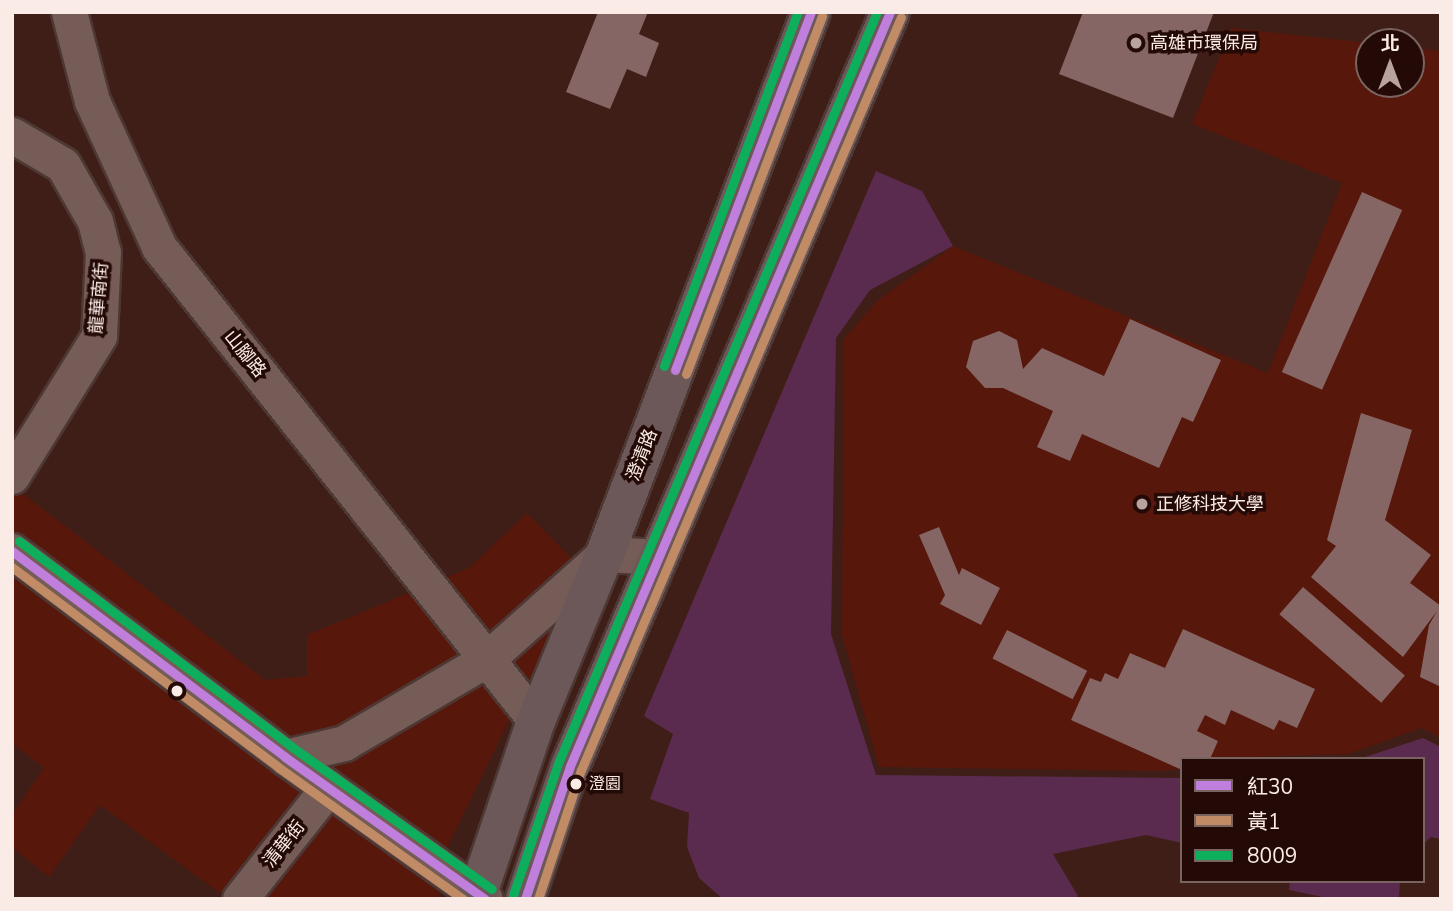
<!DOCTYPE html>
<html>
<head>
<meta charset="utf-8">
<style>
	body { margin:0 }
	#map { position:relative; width:1453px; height:911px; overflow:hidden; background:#3f1e17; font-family:"Nunito Sans","Noto Sans TC",sans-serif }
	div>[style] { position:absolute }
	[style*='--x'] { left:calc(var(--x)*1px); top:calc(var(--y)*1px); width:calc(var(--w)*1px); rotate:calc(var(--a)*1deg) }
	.built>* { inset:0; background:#57170b }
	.green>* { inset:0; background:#5a2b4e }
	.building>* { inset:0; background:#856665; transform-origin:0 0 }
	.roads { filter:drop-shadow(2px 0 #4e3834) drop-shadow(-2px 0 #4e3834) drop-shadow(0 2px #4e3834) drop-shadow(0 -2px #4e3834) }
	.minor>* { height:35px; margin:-17.5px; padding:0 17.5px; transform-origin:17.5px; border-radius:17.5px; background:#755c57 }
	.major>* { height:38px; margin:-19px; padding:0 19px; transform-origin:19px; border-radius:19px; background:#6d5859 }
	.bus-1>* { height:9px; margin:-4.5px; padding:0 4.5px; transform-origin:4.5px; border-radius:4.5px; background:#c07fdc }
	.bus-2>* { height:9px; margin:-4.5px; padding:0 4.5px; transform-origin:4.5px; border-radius:4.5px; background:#c18c65 }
	.bus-3>* { height:9px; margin:-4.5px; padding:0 4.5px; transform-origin:4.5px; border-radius:4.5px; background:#0daf5c }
	.dots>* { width:19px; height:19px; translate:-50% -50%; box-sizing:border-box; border:4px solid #240a06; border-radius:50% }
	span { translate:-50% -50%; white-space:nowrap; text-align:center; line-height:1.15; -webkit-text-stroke:7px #240a06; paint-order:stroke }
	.bus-label { font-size:16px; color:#fbebe7 }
	.left { translate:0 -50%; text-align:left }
	.poi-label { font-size:18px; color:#fbebe7 }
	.street-label { font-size:18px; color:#fbebe7 }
	.frame { position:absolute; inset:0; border:14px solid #fbebe7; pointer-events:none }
	.legend { position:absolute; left:1180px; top:757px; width:245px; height:126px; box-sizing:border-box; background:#240a06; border:2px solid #7a6460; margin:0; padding:9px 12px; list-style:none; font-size:21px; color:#fbebe7 }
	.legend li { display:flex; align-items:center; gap:14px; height:35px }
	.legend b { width:35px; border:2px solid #7a6460 }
	.north { position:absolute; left:1355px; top:28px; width:70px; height:70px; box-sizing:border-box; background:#240a06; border:2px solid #7a6460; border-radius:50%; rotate:0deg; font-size:19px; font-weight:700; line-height:28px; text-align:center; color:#fbebe7 }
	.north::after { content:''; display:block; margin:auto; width:24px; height:32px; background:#b9a39e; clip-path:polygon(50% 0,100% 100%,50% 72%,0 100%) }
</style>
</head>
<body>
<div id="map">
	<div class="built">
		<i style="clip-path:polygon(1231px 28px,1369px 43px,1369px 84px,1411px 84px,1411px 48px,1441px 51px,1441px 738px,1422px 728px,1348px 754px,1182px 759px,1182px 769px,1159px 771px,879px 767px,842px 635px,844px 339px,877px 301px,953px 246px,1268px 373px,1342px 183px,1192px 124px)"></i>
		<i style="clip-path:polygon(12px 485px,265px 680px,307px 676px,307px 635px,469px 568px,527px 513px,574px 561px,556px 624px,449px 844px,439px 899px,228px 899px,100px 805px,49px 877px,12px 847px,12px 815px,44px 768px,12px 743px)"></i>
	</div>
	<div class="green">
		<i style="clip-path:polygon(876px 171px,922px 191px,953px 246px,870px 290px,836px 338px,831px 634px,876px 775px,1182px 778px,1182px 843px,1146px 835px,1053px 854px,1078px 896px,1074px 899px,723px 899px,699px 878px,687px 847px,689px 813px,650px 799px,673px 734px,644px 716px)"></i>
		<i style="clip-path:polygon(1423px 738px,1441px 747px,1441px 839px,1431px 837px,1423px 844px,1423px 759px,1359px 759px)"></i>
		<i style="clip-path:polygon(1290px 881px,1400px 881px,1399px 899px,1332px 899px,1289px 890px)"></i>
	</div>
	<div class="building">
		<i style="clip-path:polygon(598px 12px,648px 12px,639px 34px,659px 43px,646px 77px,627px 69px,610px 109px,566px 92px)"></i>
		<i style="clip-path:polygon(1083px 12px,1214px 12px,1173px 118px,1059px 74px)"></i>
		<i style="left:1362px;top:192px;width:44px;height:197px;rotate:24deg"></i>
		<i style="clip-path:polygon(1130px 319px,1221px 360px,1193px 422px,1182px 417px,1159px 468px,1082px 434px,1070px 461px,1037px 447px,1053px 411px,1003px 388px,985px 388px,966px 367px,973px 341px,999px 331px,1017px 340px,1023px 369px,1042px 348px,1104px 376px)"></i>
		<i style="clip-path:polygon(1361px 413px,1412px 430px,1385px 520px,1431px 555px,1410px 583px,1441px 606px,1441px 687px,1420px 677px,1429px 625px,1437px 611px,1403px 657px,1311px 577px,1336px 546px,1327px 540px)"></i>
		<i style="clip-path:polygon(939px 527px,959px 575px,962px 568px,1000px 588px,981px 625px,940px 604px,945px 595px,919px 535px)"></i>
		<i style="left:1303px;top:587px;width:135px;height:36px;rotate:41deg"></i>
		<i style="clip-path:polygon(1183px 629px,1315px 689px,1297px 728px,1279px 720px,1274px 730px,1231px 710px,1225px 725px,1205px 715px,1197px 731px,1218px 741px,1210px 759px,1182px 759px,1182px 770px,1071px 720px,1090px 678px,1101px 682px,1105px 673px,1118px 679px,1130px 653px,1165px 668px)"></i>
		<i style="left:1007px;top:630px;width:90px;height:32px;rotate:27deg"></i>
	</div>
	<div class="roads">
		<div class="minor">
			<i style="--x:69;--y:12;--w:92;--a:75.5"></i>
			<i style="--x:92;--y:101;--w:161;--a:65.3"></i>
			<i style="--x:159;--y:247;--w:606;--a:51.5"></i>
			<i style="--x:12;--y:135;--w:59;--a:30.5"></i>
			<i style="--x:63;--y:165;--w:64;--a:60.3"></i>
			<i style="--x:95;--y:221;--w:32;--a:76"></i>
			<i style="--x:103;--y:252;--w:84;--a:92.7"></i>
			<i style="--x:99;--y:336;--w:165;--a:121.9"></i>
			<i style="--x:12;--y:551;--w:342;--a:37"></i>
			<i style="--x:285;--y:757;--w:245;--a:35.4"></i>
			<i style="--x:285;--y:757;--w:61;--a:-13.3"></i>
			<i style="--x:344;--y:743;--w:166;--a:-30.4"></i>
			<i style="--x:487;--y:659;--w:158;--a:-41.7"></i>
			<i style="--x:605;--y:554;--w:54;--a:3.2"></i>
			<i style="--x:240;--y:899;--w:142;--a:-51.6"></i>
		</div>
		<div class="major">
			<i style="--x:476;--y:899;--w:188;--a:-71.4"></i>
			<i style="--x:536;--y:721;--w:181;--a:-67.6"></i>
			<i style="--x:605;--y:554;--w:580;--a:-69.19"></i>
			<i style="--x:525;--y:899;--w:140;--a:-71.3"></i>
			<i style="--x:570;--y:766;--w:819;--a:-67"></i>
		</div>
	</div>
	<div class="bus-1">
		<i style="--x:675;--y:370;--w:383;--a:-69.2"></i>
		<i style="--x:12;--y:551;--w:342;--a:37"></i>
		<i style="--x:285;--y:757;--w:245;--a:35.4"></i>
		<i style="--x:525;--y:899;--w:140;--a:-71.3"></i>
		<i style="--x:570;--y:766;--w:819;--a:-67"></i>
	</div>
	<div class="bus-2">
		<i style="--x:686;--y:374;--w:383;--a:-69.2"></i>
		<i style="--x:12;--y:567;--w:333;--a:36.9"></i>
		<i style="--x:278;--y:767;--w:227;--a:35.5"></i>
		<i style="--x:538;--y:899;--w:136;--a:-71.6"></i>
		<i style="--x:581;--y:770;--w:818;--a:-66.98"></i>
	</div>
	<div class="bus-3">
		<i style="--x:664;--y:366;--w:379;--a:-69.3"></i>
		<i style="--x:19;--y:541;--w:342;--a:37"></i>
		<i style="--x:292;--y:747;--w:245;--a:35.4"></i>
		<i style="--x:513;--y:895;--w:142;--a:-71.1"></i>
		<i style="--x:559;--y:761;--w:814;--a:-67"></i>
	</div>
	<div class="dots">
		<i style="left:1136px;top:43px;background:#b9a39e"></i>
		<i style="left:1142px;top:504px;background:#b9a39e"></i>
		<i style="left:177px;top:691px;background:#fbebe7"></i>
		<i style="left:576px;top:784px;background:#fbebe7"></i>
	</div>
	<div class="bus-label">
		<span class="left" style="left:589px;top:784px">澄園</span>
	</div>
	<div class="poi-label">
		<span class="left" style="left:1150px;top:43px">高雄市環保局</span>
		<span class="left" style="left:1156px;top:504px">正修科技大學</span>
	</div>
	<div class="street-label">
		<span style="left:99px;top:298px;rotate:-85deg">龍華南街</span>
		<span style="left:245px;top:354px;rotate:51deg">山腳路</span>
		<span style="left:642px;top:455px;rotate:-69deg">澄清路</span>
		<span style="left:284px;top:844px;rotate:-51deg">清華街</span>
	</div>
	<div class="frame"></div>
	<ul class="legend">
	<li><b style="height:9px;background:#c07fdc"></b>紅30</li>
	<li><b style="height:9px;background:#c18c65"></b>黃1</li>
	<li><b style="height:9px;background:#0daf5c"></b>8009</li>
	</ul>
	<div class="north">北</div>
</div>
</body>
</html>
